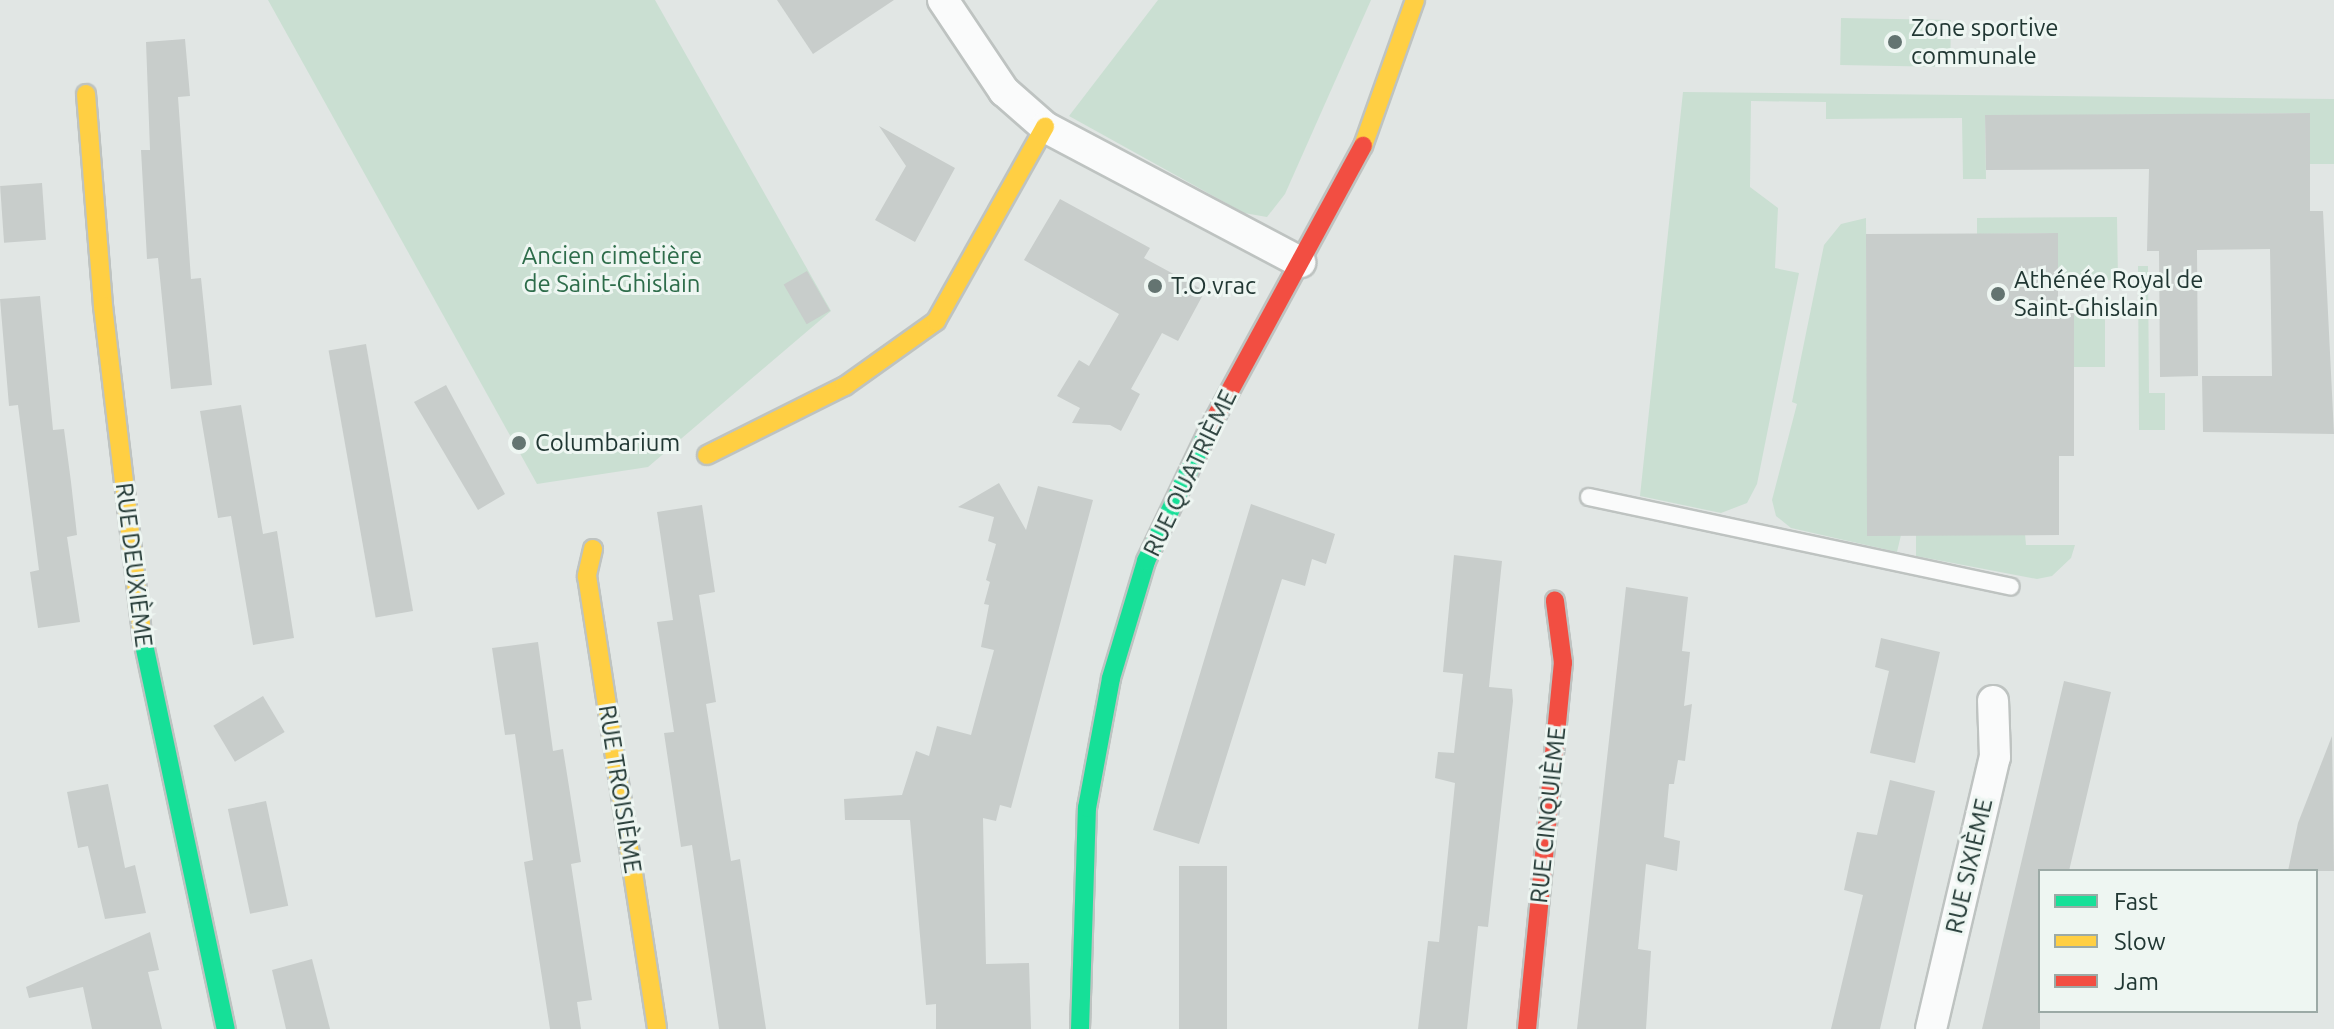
<!DOCTYPE html>
<html>
<head>
<meta charset="utf-8">
<style>
	body { margin:0 }
	#map { position:relative; width:2334px; height:1029px; overflow:hidden; background:#e1e6e4; font-family:Ubuntu,sans-serif }
	div>[style] { position:absolute }
	[style*='--x'] { left:calc(var(--x)*1px); top:calc(var(--y)*1px); width:calc(var(--w)*1px); rotate:calc(var(--a)*1deg) }
	.green>* { inset:0; background:#cadfd2; transform-origin:0 0 }
	.building>* { inset:0; background:#c8cdcb; transform-origin:0 0 }
	.roads { filter:drop-shadow(2px 0 #bec3c1) drop-shadow(-2px 0 #bec3c1) drop-shadow(0 2px #bec3c1) drop-shadow(0 -2px #bec3c1) }
	.lane>* { height:16px; margin:-8px; padding:0 8px; transform-origin:8px; border-radius:8px; background:#fafbfb }
	.street>* { height:30px; margin:-15px; padding:0 15px; transform-origin:15px; border-radius:15px; background:#fafbfb }
	.fast>* { height:18px; margin:-9px; padding:0 9px; transform-origin:9px; border-radius:9px; background:#16e098 }
	.slow>* { height:18px; margin:-9px; padding:0 9px; transform-origin:9px; border-radius:9px; background:#ffcf43 }
	.jam>* { height:18px; margin:-9px; padding:0 9px; transform-origin:9px; border-radius:9px; background:#f24e42 }
	.dots>* { width:22px; height:22px; translate:-50% -50%; box-sizing:border-box; border:4px solid #eef6f2; border-radius:50% }
	span { translate:-50% -50%; white-space:nowrap; text-align:center; line-height:1.15; -webkit-text-stroke:6px #eef6f2; paint-order:stroke }
	.poi-label { font-size:24px; color:#213733 }
	.left { translate:0 -50%; text-align:left }
	.park-label { font-size:24px; color:#2d6c4a }
	.street-label { font-size:24px; color:#213733 }
	.legend { position:absolute; left:2038px; top:869px; width:280px; height:144px; box-sizing:border-box; background:#eef6f2; border:2px solid #9caaa6; margin:0; padding:10px 14px; list-style:none; font-size:24px; color:#213733 }
	.legend li { display:flex; align-items:center; gap:16px; height:40px }
	.legend b { width:40px; border:2px solid #9caaa6 }
</style>
</head>
<body>
<div id="map">
	<div class="green">
		<i style="clip-path:polygon(268px 0,655px 0,831px 311px,648px 467px,537px 484px)"></i>
		<i style="clip-path:polygon(1158px 0,1371px 0,1285px 194px,1267px 217px,1244px 213px,1069px 116px)"></i>
		<i style="left:1841px;top:18px;width:110px;height:47px;rotate:1deg"></i>
		<i style="clip-path:polygon(1683px 92px,2334px 99px,2334px 164px,2310px 164px,2310px 113px,1985px 116px,1986px 179px,1963px 179px,1962px 118px,1826px 119px,1826px 102px,1751px 101px,1750px 187px,1778px 208px,1775px 268px,1799px 273px,1757px 484px,1747px 503px,1721px 513px,1640px 496px)"></i>
		<i style="clip-path:polygon(2117px 217px,2118px 280px,2058px 281px,2058px 233px,1977px 234px,1977px 218px)"></i>
		<i style="clip-path:polygon(1866px 218px,1868px 535px,1901px 535px,1897px 552px,1791px 528px,1776px 516px,1772px 500px,1797px 404px,1792px 402px,1824px 245px,1841px 224px)"></i>
		<i style="clip-path:polygon(2138px 266px,2148px 266px,2149px 393px,2165px 393px,2165px 430px,2139px 430px)"></i>
		<i style="left:2074px;top:312px;width:31px;height:55px"></i>
		<i style="clip-path:polygon(2025px 534px,2026px 545px,2075px 545px,2071px 558px,2052px 576px,2037px 579px,1916px 556px,1916px 535px)"></i>
	</div>
	<div class="building">
		<i style="clip-path:polygon(777px 0,894px 0,813px 54px)"></i>
		<i style="clip-path:polygon(185px 39px,190px 96px,178px 97px,191px 279px,201px 278px,212px 385px,171px 389px,158px 258px,147px 259px,141px 150px,150px 150px,146px 42px)"></i>
		<i style="clip-path:polygon(2310px 113px,2310px 211px,2323px 211px,2334px 434px,2203px 432px,2202px 376px,2272px 376px,2270px 249px,2197px 250px,2198px 376px,2160px 377px,2159px 251px,2147px 251px,2149px 169px,1986px 170px,1985px 115px)"></i>
		<i style="clip-path:polygon(879px 126px,955px 168px,915px 242px,875px 220px,906px 166px)"></i>
		<i style="left:42px;top:183px;width:57px;height:42px;rotate:86deg"></i>
		<i style="clip-path:polygon(1060px 199px,1150px 248px,1144px 258px,1205px 291px,1178px 341px,1162px 333px,1131px 389px,1140px 394px,1121px 431px,1110px 425px,1072px 423px,1080px 408px,1057px 396px,1079px 360px,1089px 366px,1119px 314px,1024px 260px)"></i>
		<i style="clip-path:polygon(2058px 233px,2058px 312px,2074px 311px,2074px 456px,2059px 456px,2059px 535px,1867px 536px,1866px 234px)"></i>
		<i style="left:807px;top:271px;width:46px;height:27px;rotate:60deg"></i>
		<i style="clip-path:polygon(40px 296px,53px 430px,64px 429px,71px 482px,77px 535px,67px 537px,80px 622px,38px 628px,30px 572px,39px 570px,18px 405px,9px 406px,0 299px)"></i>
		<i style="left:366px;top:344px;width:271px;height:38px;rotate:80deg"></i>
		<i style="clip-path:polygon(446px 385px,505px 494px,478px 510px,414px 402px)"></i>
		<i style="clip-path:polygon(241px 405px,263px 534px,277px 531px,294px 638px,253px 645px,231px 516px,218px 518px,200px 411px)"></i>
		<i style="clip-path:polygon(999px 483px,1026px 530px,1038px 486px,1093px 500px,1011px 808px,1000px 805px,996px 821px,983px 818px,986px 964px,1029px 963px,1031px 1029px,936px 1029px,936px 1004px,926px 1005px,910px 820px,845px 820px,844px 799px,902px 795px,916px 751px,929px 756px,937px 726px,971px 735px,994px 650px,981px 647px,989px 605px,984px 604px,990px 582px,986px 580px,996px 544px,988px 541px,994px 517px,958px 507px)"></i>
		<i style="clip-path:polygon(1251px 504px,1335px 534px,1326px 564px,1312px 559px,1305px 586px,1282px 579px,1199px 844px,1153px 830px)"></i>
		<i style="clip-path:polygon(702px 505px,715px 592px,699px 595px,716px 702px,706px 704px,731px 861px,740px 859px,766px 1029px,719px 1029px,692px 845px,681px 847px,664px 733px,674px 732px,657px 622px,673px 620px,657px 512px)"></i>
		<i style="clip-path:polygon(1454px 555px,1502px 561px,1489px 687px,1512px 689px,1513px 701px,1488px 927px,1478px 926px,1467px 1029px,1418px 1029px,1428px 941px,1439px 942px,1455px 783px,1435px 778px,1438px 752px,1454px 753px,1463px 674px,1443px 672px)"></i>
		<i style="clip-path:polygon(1626px 587px,1688px 597px,1682px 651px,1690px 652px,1684px 706px,1692px 704px,1685px 761px,1678px 760px,1674px 784px,1669px 784px,1664px 837px,1680px 841px,1677px 871px,1646px 864px,1638px 949px,1651px 951px,1646px 1029px,1577px 1029px)"></i>
		<i style="clip-path:polygon(1881px 638px,1940px 652px,1915px 763px,1870px 753px,1889px 671px,1875px 667px)"></i>
		<i style="clip-path:polygon(538px 642px,553px 751px,563px 749px,581px 862px,571px 864px,592px 1000px,577px 1002px,581px 1029px,550px 1029px,524px 862px,533px 860px,515px 734px,505px 735px,492px 648px)"></i>
		<i style="clip-path:polygon(2064px 681px,2111px 692px,2069px 871px,2040px 871px,2040px 1029px,1982px 1029px)"></i>
		<i style="left:263px;top:696px;width:42px;height:58px;rotate:59deg"></i>
		<i style="clip-path:polygon(2332px 736px,2334px 871px,2288px 871px,2298px 823px)"></i>
		<i style="clip-path:polygon(1890px 780px,1935px 791px,1880px 1029px,1831px 1029px,1863px 895px,1844px 890px,1850px 862px,1857px 832px,1877px 835px)"></i>
		<i style="clip-path:polygon(108px 784px,125px 868px,135px 865px,146px 913px,105px 919px,88px 846px,78px 848px,67px 792px)"></i>
		<i style="left:266px;top:801px;width:107px;height:39px;rotate:78deg"></i>
		<i style="left:1179px;top:866px;width:48px;height:163px"></i>
		<i style="clip-path:polygon(150px 932px,159px 970px,148px 972px,162px 1029px,92px 1029px,83px 987px,29px 998px,26px 987px)"></i>
		<i style="clip-path:polygon(312px 959px,330px 1029px,286px 1029px,272px 970px)"></i>
	</div>
	<div class="roads">
		<div class="lane">
			<i style="--x:1589;--y:497;--w:431;--a:12"></i>
		</div>
		<div class="street">
			<i style="--x:943;--y:0;--w:110;--a:56.2"></i>
			<i style="--x:1004;--y:91;--w:55;--a:41.3"></i>
			<i style="--x:1045;--y:127;--w:289;--a:27.9"></i>
			<i style="--x:1931;--y:1029;--w:279;--a:-76.8"></i>
			<i style="--x:1995;--y:757;--w:56;--a:-92"></i>
		</div>
		<div class="fast">
			<i style="--x:142;--y:635;--w:403;--a:78"></i>
			<i style="--x:1080;--y:1029;--w:221;--a:-88.2"></i>
			<i style="--x:1087;--y:808;--w:132;--a:-79.5"></i>
			<i style="--x:1111;--y:678;--w:122;--a:-73.3"></i>
			<i style="--x:1146;--y:561;--w:142;--a:-64.5"></i>
		</div>
		<div class="slow">
			<i style="--x:86;--y:94;--w:213;--a:85.4"></i>
			<i style="--x:103;--y:306;--w:331;--a:83.2"></i>
			<i style="--x:1363;--y:146;--w:155;--a:-70.4"></i>
			<i style="--x:707;--y:455;--w:154;--a:-26.6"></i>
			<i style="--x:845;--y:386;--w:112;--a:-35.5"></i>
			<i style="--x:936;--y:321;--w:223;--a:-60.7"></i>
			<i style="--x:593;--y:549;--w:28;--a:103"></i>
			<i style="--x:587;--y:576;--w:458;--a:81.2"></i>
		</div>
		<div class="jam">
			<i style="--x:1207;--y:433;--w:327;--a:-61.5"></i>
			<i style="--x:1527;--y:1029;--w:368;--a:-84.4"></i>
			<i style="--x:1563;--y:663;--w:63;--a:-97.4"></i>
		</div>
	</div>
	<div class="dots">
		<i style="left:1895px;top:42px;background:#647471"></i>
		<i style="left:1155px;top:286px;background:#647471"></i>
		<i style="left:1998px;top:294px;background:#647471"></i>
		<i style="left:519px;top:443px;background:#647471"></i>
	</div>
	<div class="poi-label">
		<span class="left" style="left:1911px;top:42px">Zone sportive<br>communale</span>
		<span class="left" style="left:2014px;top:294px">Athénée Royal de<br>Saint-Ghislain</span>
		<span class="left" style="left:1171px;top:286px">T.O.vrac</span>
		<span class="left" style="left:535px;top:443px">Columbarium</span>
	</div>
	<div class="park-label">
		<span style="left:612px;top:270px">Ancien cimetière<br>de Saint-Ghislain</span>
	</div>
	<div class="street-label">
		<span style="left:1190px;top:473px;rotate:-64deg">RUE QUATRIÈME</span>
		<span style="left:134px;top:565px;rotate:83deg">RUE DEUXIÈME</span>
		<span style="left:620px;top:789px;rotate:81deg">RUE TROISIÈME</span>
		<span style="left:1548px;top:815px;rotate:-84deg">RUE CINQUIÈME</span>
		<span style="left:1969px;top:866px;rotate:-77deg">RUE SIXIÈME</span>
	</div>
	<ul class="legend">
	<li><b style="height:10px;background:#16e098"></b>Fast</li>
	<li><b style="height:10px;background:#ffcf43"></b>Slow</li>
	<li><b style="height:10px;background:#f24e42"></b>Jam</li>
	</ul>
</div>
</body>
</html>
